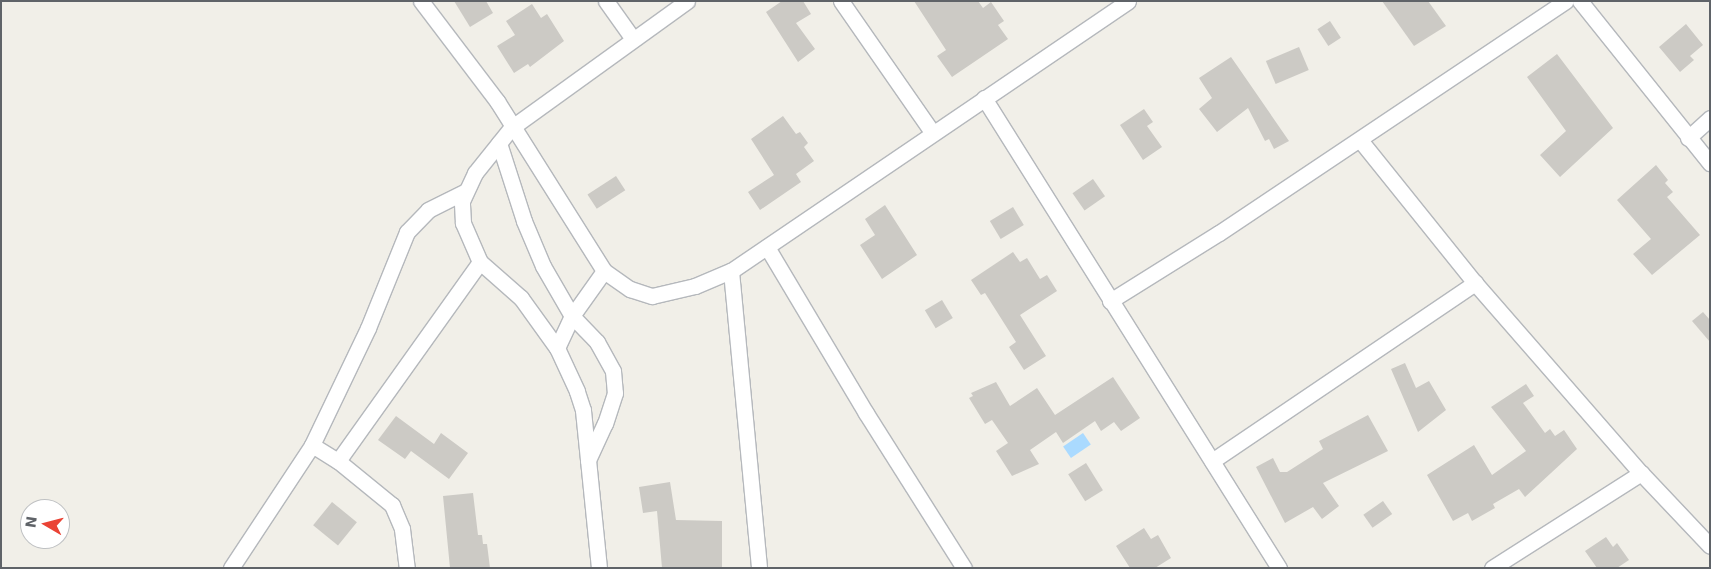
<!DOCTYPE html>
<html>
<head>
<meta charset="utf-8">
<style>
	body { margin:0 }
	#map { position:relative; width:1711px; height:569px; overflow:hidden; background:#f1efe8; font-family:"DejaVu Sans",sans-serif }
	div>[style] { position:absolute }
	[style*='--x'] { left:calc(var(--x)*1px); top:calc(var(--y)*1px); width:calc(var(--w)*1px); rotate:calc(var(--a)*1deg) }
	.water>* { inset:0; background:#aadaff; transform-origin:0 0 }
	.building>* { inset:0; background:#cccac5; transform-origin:0 0 }
	.roads { filter:drop-shadow(1px 0 #b5b8bc) drop-shadow(-1px 0 #b5b8bc) drop-shadow(0 1px #b5b8bc) drop-shadow(0 -1px #b5b8bc) }
	.minor>* { height:15px; margin:-7.5px; padding:0 7.5px; transform-origin:7.5px; border-radius:7.5px; background:#fff }
	span { translate:-50% -50%; white-space:nowrap; text-align:center; line-height:1.15; -webkit-text-stroke:4.5px #fff; paint-order:stroke }
	.frame { position:absolute; inset:0; border:2px solid #5f6368; pointer-events:none }
	.north { position:absolute; left:20px; top:499px; width:50px; height:50px; box-sizing:border-box; background:#fff; border:1px solid #bfc1c3; border-radius:50%; rotate:278deg; font-size:14px; font-weight:700; line-height:20px; text-align:center; color:#5f6368 }
	.north::after { content:''; display:block; margin:auto; width:18px; height:22px; background:#ea4335; clip-path:polygon(50% 0,100% 100%,50% 72%,0 100%) }
</style>
</head>
<body>
<div id="map">
	<div class="water">
		<i style="left:1083px;top:433px;width:14px;height:24px;rotate:56deg"></i>
	</div>
	<div class="building">
		<i style="clip-path:polygon(454px 1px,486px 1px,493px 13px,470px 27px)"></i>
		<i style="clip-path:polygon(782px 1px,803px 1px,811px 14px,796px 23px,815px 49px,798px 62px,766px 12px)"></i>
		<i style="clip-path:polygon(914px 1px,978px 1px,983px 8px,991px 2px,1004px 21px,998px 25px,1008px 39px,952px 77px,937px 56px,946px 50px)"></i>
		<i style="clip-path:polygon(1382px 1px,1428px 1px,1446px 26px,1414px 46px)"></i>
		<i style="clip-path:polygon(532px 4px,541px 18px,547px 14px,564px 41px,530px 67px,528px 64px,514px 73px,497px 46px,515px 35px,506px 21px)"></i>
		<i style="left:1330px;top:21px;width:20px;height:15px;rotate:57deg"></i>
		<i style="clip-path:polygon(1686px 24px,1703px 45px,1690px 56px,1694px 60px,1680px 72px,1659px 47px)"></i>
		<i style="left:1299px;top:47px;width:25px;height:36px;rotate:67deg"></i>
		<i style="clip-path:polygon(1557px 54px,1613px 128px,1560px 177px,1540px 155px,1566px 131px,1527px 77px)"></i>
		<i style="clip-path:polygon(1231px 57px,1238px 67px,1289px 141px,1274px 149px,1269px 139px,1265px 141px,1248px 108px,1217px 132px,1199px 109px,1212px 98px,1199px 78px)"></i>
		<i style="clip-path:polygon(1144px 109px,1153px 122px,1147px 126px,1162px 147px,1143px 160px,1120px 125px)"></i>
		<i style="clip-path:polygon(783px 116px,796px 134px,800px 132px,808px 143px,804px 147px,814px 161px,796px 174px,801px 182px,760px 210px,748px 192px,774px 175px,751px 139px)"></i>
		<i style="clip-path:polygon(1656px 165px,1668px 180px,1665px 183px,1673px 192px,1667px 197px,1700px 235px,1652px 275px,1633px 254px,1651px 239px,1617px 200px)"></i>
		<i style="left:616px;top:176px;width:17px;height:34px;rotate:57deg"></i>
		<i style="left:1093px;top:179px;width:21px;height:25px;rotate:55deg"></i>
		<i style="clip-path:polygon(885px 205px,917px 255px,882px 279px,860px 245px,875px 235px,865px 219px)"></i>
		<i style="left:1013px;top:207px;width:21px;height:27px;rotate:59deg"></i>
		<i style="clip-path:polygon(1013px 252px,1020px 262px,1027px 258px,1040px 279px,1047px 275px,1057px 291px,1020px 315px,1046px 356px,1024px 370px,1009px 347px,1016px 342px,985px 293px,981px 295px,971px 280px)"></i>
		<i style="left:942px;top:300px;width:21px;height:20px;rotate:59deg"></i>
		<i style="clip-path:polygon(1703px 312px,1710px 320px,1710px 342px,1692px 321px)"></i>
		<i style="clip-path:polygon(1405px 363px,1416px 388px,1429px 381px,1446px 410px,1418px 432px,1391px 369px)"></i>
		<i style="clip-path:polygon(1113px 377px,1140px 418px,1121px 431px,1114px 422px,1101px 431px,1095px 421px,1063px 443px,1056px 432px,1030px 450px,1039px 464px,1012px 476px,996px 451px,1008px 443px,992px 420px,985px 424px,969px 398px,973px 396px,971px 393px,996px 382px,1010px 406px,1037px 388px,1055px 415px)"></i>
		<i style="clip-path:polygon(1526px 384px,1534px 396px,1523px 403px,1545px 433px,1550px 429px,1555px 436px,1564px 430px,1577px 449px,1525px 497px,1519px 489px,1493px 504px,1495px 508px,1472px 521px,1468px 513px,1453px 521px,1427px 475px,1474px 445px,1492px 475px,1526px 451px,1491px 407px)"></i>
		<i style="clip-path:polygon(1368px 415px,1388px 451px,1323px 483px,1339px 506px,1322px 519px,1313px 507px,1285px 523px,1256px 467px,1273px 458px,1280px 472px,1287px 472px,1323px 449px,1319px 441px)"></i>
		<i style="clip-path:polygon(396px 416px,434px 444px,441px 433px,468px 453px,449px 479px,411px 451px,405px 459px,378px 440px)"></i>
		<i style="left:1086px;top:463px;width:32px;height:21px;rotate:58deg"></i>
		<i style="clip-path:polygon(670px 482px,676px 520px,722px 521px,722px 568px,662px 568px,657px 511px,643px 513px,639px 487px)"></i>
		<i style="clip-path:polygon(473px 493px,478px 535px,482px 535px,483px 544px,487px 544px,490px 568px,450px 568px,443px 496px)"></i>
		<i style="left:1383px;top:501px;width:16px;height:24px;rotate:55deg"></i>
		<i style="left:332px;top:502px;width:32px;height:30px;rotate:39deg"></i>
		<i style="clip-path:polygon(1144px 528px,1151px 539px,1158px 535px,1171px 558px,1155px 568px,1130px 568px,1116px 546px)"></i>
		<i style="clip-path:polygon(1606px 537px,1613px 547px,1617px 543px,1629px 560px,1617px 568px,1597px 568px,1585px 551px)"></i>
	</div>
	<div class="roads">
		<div class="minor">
			<i style="--x:421;--y:1;--w:126;--a:52.8"></i>
			<i style="--x:497;--y:101;--w:201;--a:57.8"></i>
			<i style="--x:604;--y:271;--w:32;--a:35"></i>
			<i style="--x:630;--y:289;--w:23;--a:18"></i>
			<i style="--x:652;--y:296;--w:44;--a:-13.1"></i>
			<i style="--x:695;--y:286;--w:39;--a:-23"></i>
			<i style="--x:731;--y:271;--w:480;--a:-34.2"></i>
			<i style="--x:606;--y:1;--w:47;--a:54.6"></i>
			<i style="--x:841;--y:1;--w:160;--a:55.2"></i>
			<i style="--x:1580;--y:1;--w:208;--a:51.3"></i>
			<i style="--x:984;--y:98;--w:555;--a:57.89"></i>
			<i style="--x:1688;--y:138;--w:30;--a:-42"></i>
			<i style="--x:1360;--y:140;--w:184;--a:51.2"></i>
			<i style="--x:1475;--y:283;--w:252;--a:48.9"></i>
			<i style="--x:1641;--y:473;--w:100;--a:46.6"></i>
			<i style="--x:499;--y:143;--w:82;--a:72.2"></i>
			<i style="--x:524;--y:221;--w:49;--a:67.1"></i>
			<i style="--x:543;--y:266;--w:58;--a:59.9"></i>
			<i style="--x:572;--y:316;--w:36;--a:46"></i>
			<i style="--x:597;--y:342;--w:33;--a:61"></i>
			<i style="--x:613;--y:371;--w:22;--a:85"></i>
			<i style="--x:615;--y:393;--w:32;--a:108"></i>
			<i style="--x:605;--y:423;--w:41;--a:114.7"></i>
			<i style="--x:767;--y:247;--w:193;--a:59.2"></i>
			<i style="--x:866;--y:413;--w:183;--a:57.7"></i>
			<i style="--x:731;--y:271;--w:298;--a:84.6"></i>
			<i style="--x:1110;--y:301;--w:128;--a:-32"></i>
			<i style="--x:1219;--y:233;--w:417;--a:-33.8"></i>
			<i style="--x:557;--y:348;--w:35;--a:-65"></i>
			<i style="--x:572;--y:316;--w:55;--a:-54.6"></i>
			<i style="--x:312;--y:445;--w:130;--a:-64.4"></i>
			<i style="--x:368;--y:328;--w:104;--a:-67.9"></i>
			<i style="--x:407;--y:232;--w:30;--a:-46"></i>
			<i style="--x:428;--y:210;--w:40;--a:-26.6"></i>
			<i style="--x:338;--y:461;--w:244;--a:-54.5"></i>
			<i style="--x:1212;--y:461;--w:318;--a:-34.1"></i>
			<i style="--x:231;--y:568;--w:147;--a:-56.6"></i>
			<i style="--x:312;--y:445;--w:31;--a:32"></i>
			<i style="--x:338;--y:461;--w:70;--a:39.2"></i>
			<i style="--x:392;--y:505;--w:26;--a:67"></i>
			<i style="--x:402;--y:529;--w:39;--a:83"></i>
			<i style="--x:599;--y:568;--w:159;--a:-95.8"></i>
			<i style="--x:583;--y:410;--w:20;--a:-108"></i>
			<i style="--x:577;--y:391;--w:47;--a:-114.9"></i>
			<i style="--x:557;--y:348;--w:62;--a:-125.8"></i>
			<i style="--x:521;--y:298;--w:55;--a:-138.7"></i>
			<i style="--x:480;--y:262;--w:43;--a:-113.6"></i>
			<i style="--x:463;--y:223;--w:22;--a:-93"></i>
			<i style="--x:462;--y:201;--w:31;--a:-65"></i>
			<i style="--x:475;--y:173;--w:58;--a:-51.3"></i>
			<i style="--x:511;--y:128;--w:217;--a:-35.8"></i>
			<i style="--x:1492;--y:568;--w:177;--a:-32.5"></i>
		</div>
	</div>
	<div class="frame"></div>
	<div class="north">N</div>
</div>
</body>
</html>
